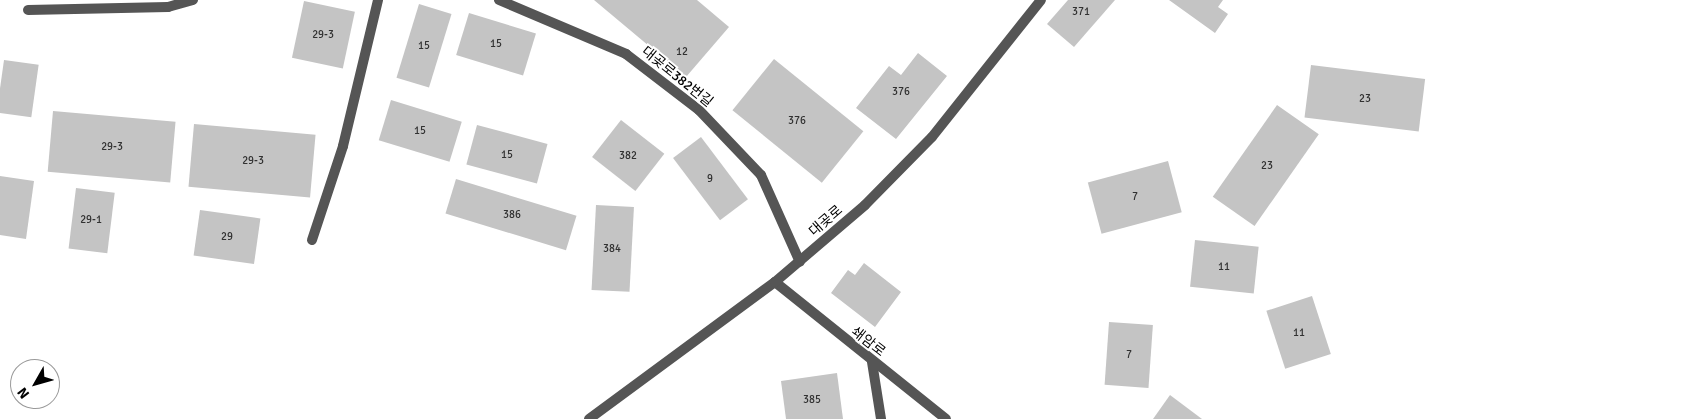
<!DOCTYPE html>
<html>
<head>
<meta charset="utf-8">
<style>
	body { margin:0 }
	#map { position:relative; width:1692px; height:419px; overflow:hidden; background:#fff; font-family:Signika,"Noto Sans KR",sans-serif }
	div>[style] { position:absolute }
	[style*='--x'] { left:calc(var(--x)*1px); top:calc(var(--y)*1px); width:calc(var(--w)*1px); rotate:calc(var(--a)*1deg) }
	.building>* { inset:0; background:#c4c4c4; transform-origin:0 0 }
	.service>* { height:10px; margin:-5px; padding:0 5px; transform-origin:5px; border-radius:5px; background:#555 }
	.minor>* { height:10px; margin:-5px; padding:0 5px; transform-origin:5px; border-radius:5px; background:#555 }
	.tertiary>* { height:10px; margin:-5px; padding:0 5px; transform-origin:5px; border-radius:5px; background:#555 }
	span { translate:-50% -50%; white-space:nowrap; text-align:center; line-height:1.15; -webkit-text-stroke:4px #fff; paint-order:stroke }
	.number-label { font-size:11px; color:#313131 }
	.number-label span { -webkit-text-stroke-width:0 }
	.street-label { font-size:14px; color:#000 }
	.north { position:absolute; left:10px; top:359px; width:50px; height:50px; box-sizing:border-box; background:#fff; border:1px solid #999; border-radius:50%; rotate:232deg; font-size:14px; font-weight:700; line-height:20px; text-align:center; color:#000 }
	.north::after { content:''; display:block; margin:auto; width:18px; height:22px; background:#000; clip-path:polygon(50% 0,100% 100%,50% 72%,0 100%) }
</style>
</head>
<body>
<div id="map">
	<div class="building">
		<i style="clip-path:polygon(594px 0,697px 0,729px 27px,686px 77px)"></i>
		<i style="clip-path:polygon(1068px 0,1115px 0,1074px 47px,1047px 24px)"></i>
		<i style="clip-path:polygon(1169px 0,1223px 0,1218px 7px,1228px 14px,1215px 33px)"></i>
		<i style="left:304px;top:1px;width:52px;height:58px;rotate:12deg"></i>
		<i style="left:419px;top:4px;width:34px;height:77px;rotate:17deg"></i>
		<i style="left:469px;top:13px;width:70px;height:44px;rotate:17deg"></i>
		<i style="clip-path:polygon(918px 53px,947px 76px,896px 139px,856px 108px,889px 66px,901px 75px)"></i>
		<i style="left:774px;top:59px;width:115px;height:66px;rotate:39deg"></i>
		<i style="left:4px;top:60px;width:35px;height:53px;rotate:8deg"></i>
		<i style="left:1311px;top:65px;width:115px;height:53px;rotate:7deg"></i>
		<i style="left:391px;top:100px;width:74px;height:42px;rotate:17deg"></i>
		<i style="left:1277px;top:105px;width:51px;height:112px;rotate:35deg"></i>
		<i style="left:53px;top:111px;width:123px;height:61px;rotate:5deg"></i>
		<i style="left:621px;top:120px;width:55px;height:47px;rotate:38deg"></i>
		<i style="left:194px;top:124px;width:122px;height:63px;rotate:5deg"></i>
		<i style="left:477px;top:125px;width:73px;height:41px;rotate:15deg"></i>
		<i style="left:701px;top:137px;width:78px;height:35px;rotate:53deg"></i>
		<i style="left:1168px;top:161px;width:53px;height:83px;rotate:75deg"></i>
		<i style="clip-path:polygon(0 176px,34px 181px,26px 239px,0 235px)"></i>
		<i style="left:456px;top:179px;width:126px;height:36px;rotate:17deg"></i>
		<i style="left:76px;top:188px;width:39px;height:61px;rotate:7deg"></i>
		<i style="left:596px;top:205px;width:38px;height:85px;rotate:3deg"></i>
		<i style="left:200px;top:210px;width:61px;height:46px;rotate:8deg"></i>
		<i style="left:1195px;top:240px;width:64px;height:47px;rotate:6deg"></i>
		<i style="clip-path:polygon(864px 263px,901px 292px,875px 327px,831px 293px,848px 270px,855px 275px)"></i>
		<i style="left:1312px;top:296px;width:61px;height:48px;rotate:72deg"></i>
		<i style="left:1109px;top:322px;width:44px;height:63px;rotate:4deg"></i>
		<i style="clip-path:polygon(837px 373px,843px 419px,786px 419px,781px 381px)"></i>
		<i style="clip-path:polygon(1170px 395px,1202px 419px,1153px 419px)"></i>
	</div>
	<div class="service">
		<i style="--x:499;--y:0;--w:138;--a:23"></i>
		<i style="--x:626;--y:54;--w:92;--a:37.5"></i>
		<i style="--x:699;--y:110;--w:90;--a:46.4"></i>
		<i style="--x:761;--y:175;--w:95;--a:65.9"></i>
		<i style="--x:28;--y:10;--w:140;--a:-1.2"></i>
		<i style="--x:168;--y:7;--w:26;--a:-16"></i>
		<i style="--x:312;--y:240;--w:99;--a:-71.7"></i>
		<i style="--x:343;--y:146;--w:150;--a:-76.5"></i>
		<i style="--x:872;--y:362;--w:58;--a:81"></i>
	</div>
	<div class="minor">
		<i style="--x:775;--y:282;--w:219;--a:38.7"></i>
	</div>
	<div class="tertiary">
		<i style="--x:589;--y:419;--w:231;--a:-36.4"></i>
		<i style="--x:775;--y:282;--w:118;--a:-40.5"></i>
		<i style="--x:865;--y:205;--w:95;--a:-45.4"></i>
		<i style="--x:932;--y:137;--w:175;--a:-51.5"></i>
	</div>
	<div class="number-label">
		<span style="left:1081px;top:12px">371</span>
		<span style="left:323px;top:35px">29-3</span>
		<span style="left:496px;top:44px">15</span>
		<span style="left:424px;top:46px">15</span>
		<span style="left:682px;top:52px">12</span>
		<span style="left:901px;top:92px">376</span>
		<span style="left:1365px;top:99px">23</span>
		<span style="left:797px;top:121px">376</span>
		<span style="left:420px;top:131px">15</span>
		<span style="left:112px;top:147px">29-3</span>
		<span style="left:507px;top:155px">15</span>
		<span style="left:628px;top:156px">382</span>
		<span style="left:253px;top:161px">29-3</span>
		<span style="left:1267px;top:166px">23</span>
		<span style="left:710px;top:179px">9</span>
		<span style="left:1135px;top:197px">7</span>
		<span style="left:512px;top:215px">386</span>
		<span style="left:91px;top:220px">29-1</span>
		<span style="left:227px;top:237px">29</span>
		<span style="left:612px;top:249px">384</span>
		<span style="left:1224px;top:267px">11</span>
		<span style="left:1299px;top:333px">11</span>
		<span style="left:1129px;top:355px">7</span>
		<span style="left:812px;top:400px">385</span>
	</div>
	<div class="street-label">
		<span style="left:677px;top:77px;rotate:39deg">대곶로382번길</span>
		<span style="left:826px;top:221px;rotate:-41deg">대곶로</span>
		<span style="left:868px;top:342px;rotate:38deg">쇄암로</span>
	</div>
	<div class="north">N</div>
</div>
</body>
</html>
